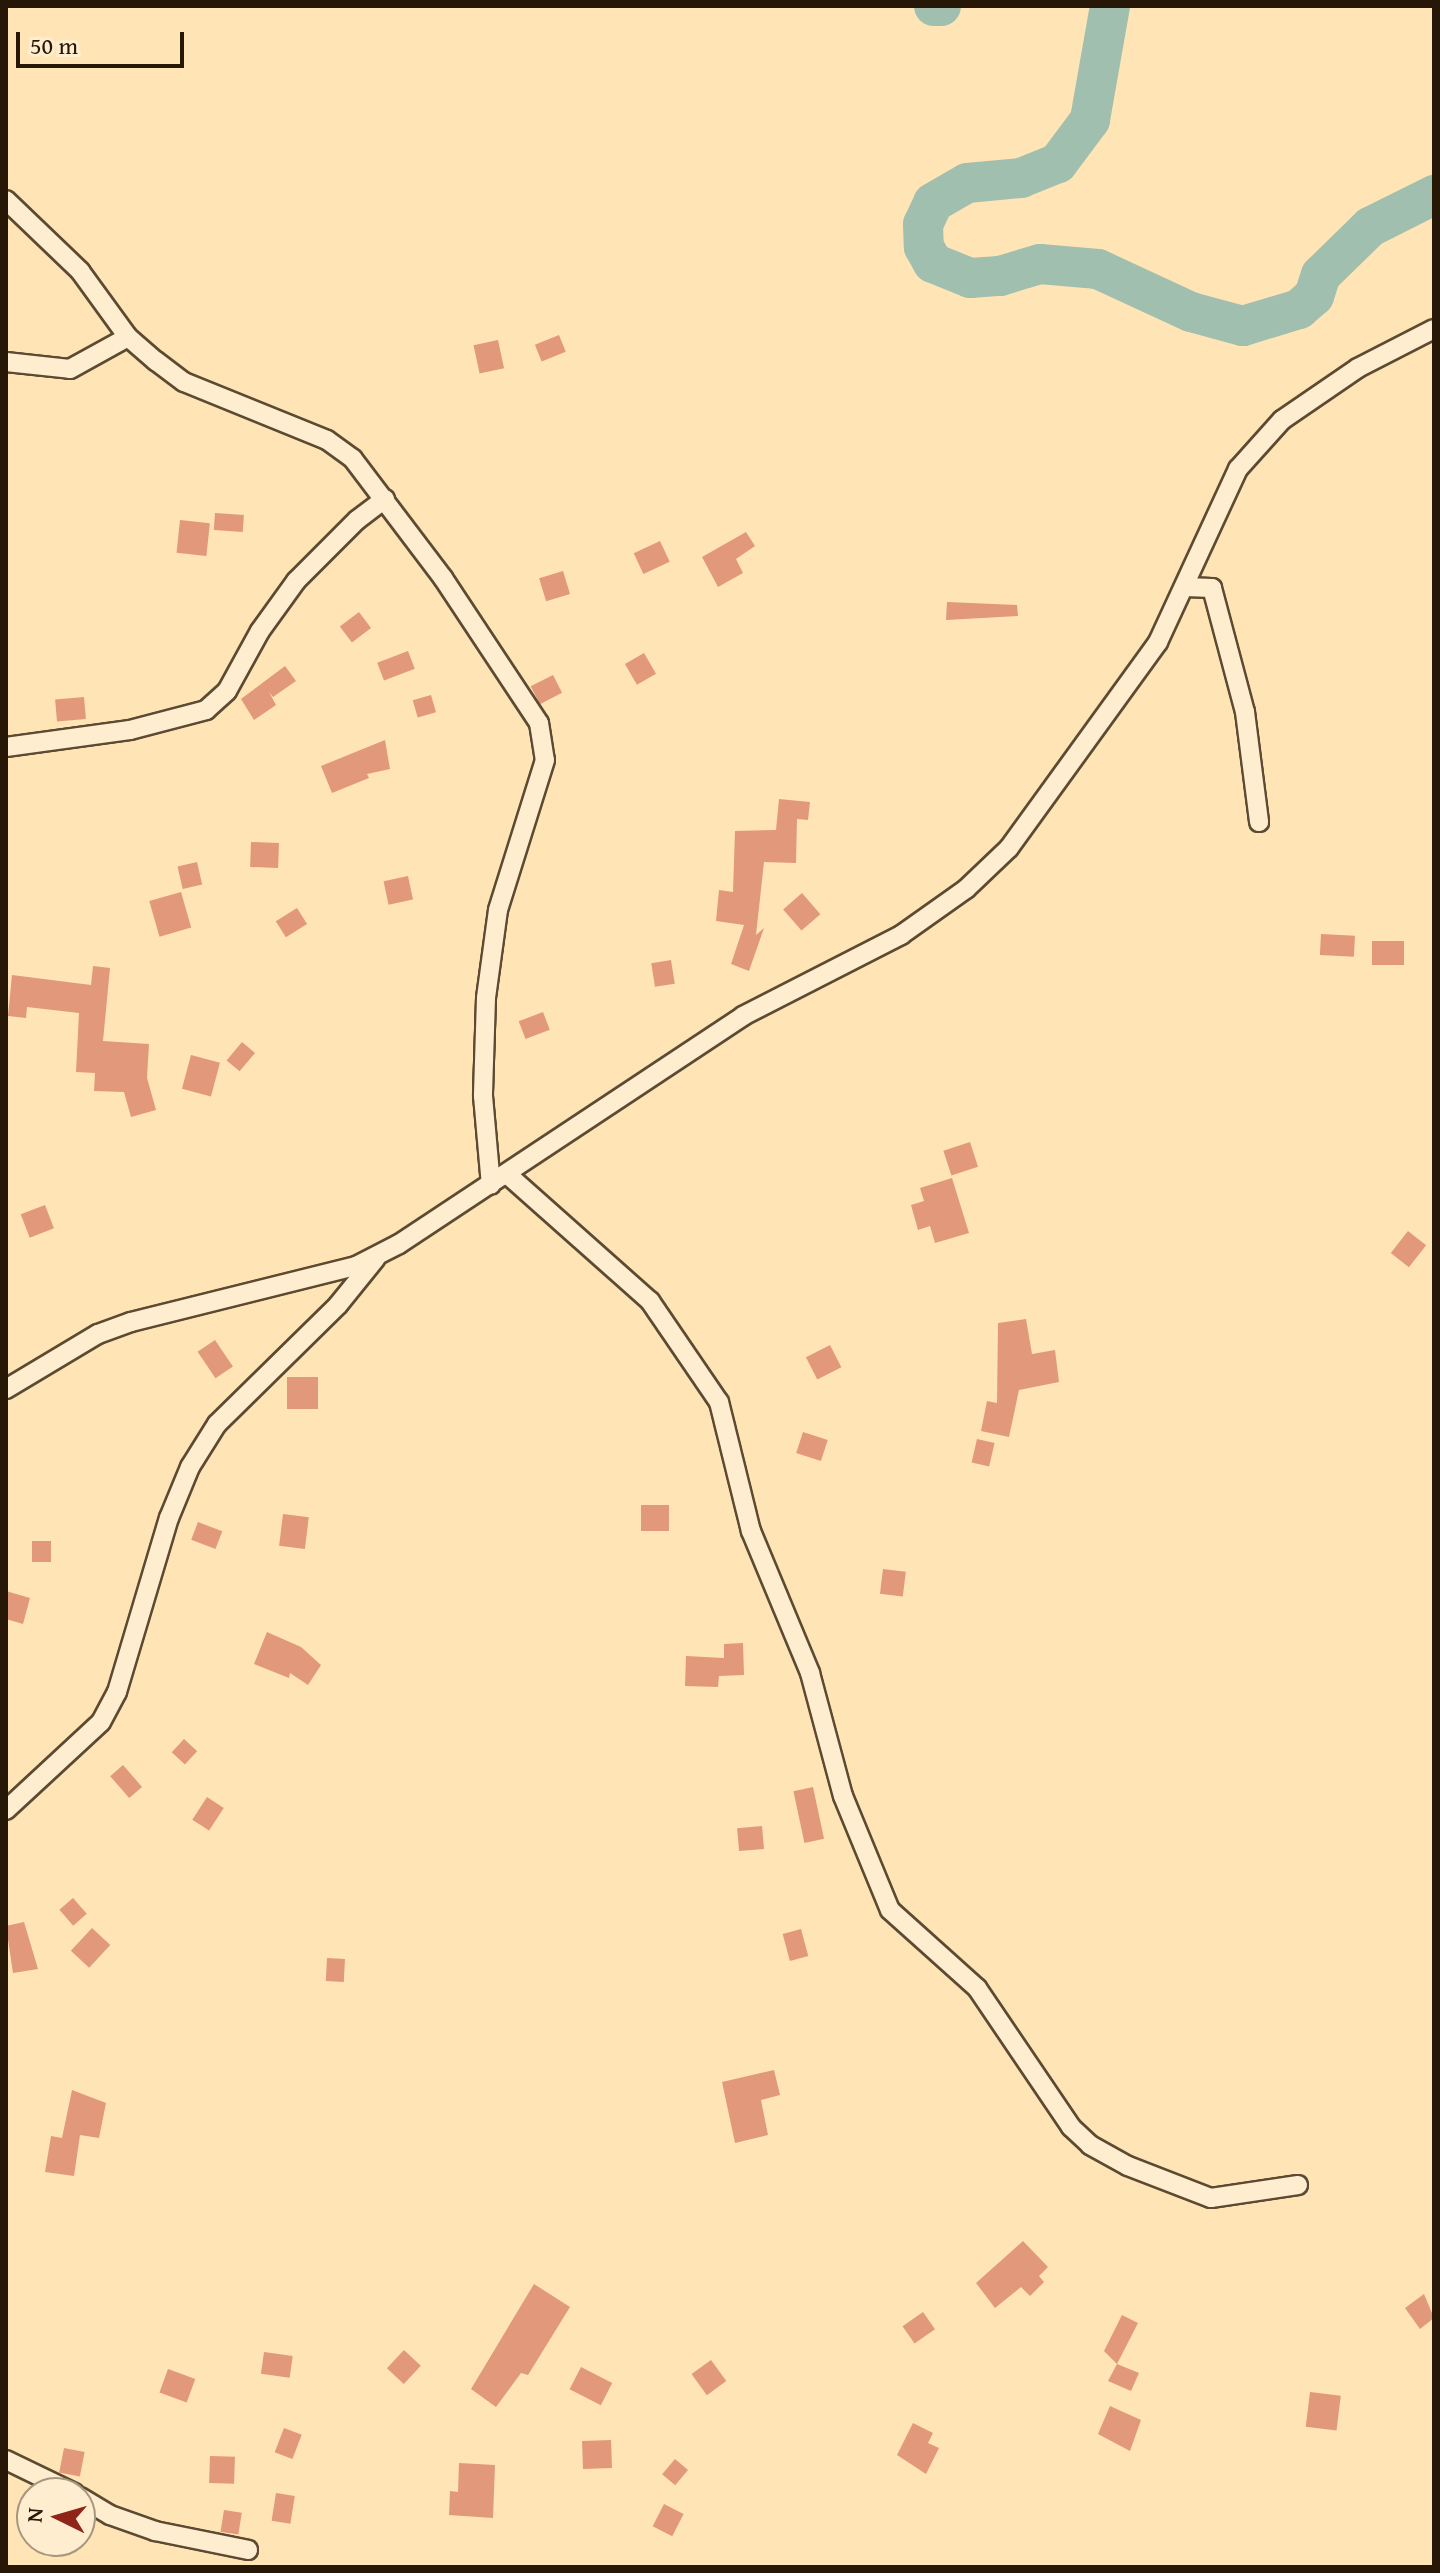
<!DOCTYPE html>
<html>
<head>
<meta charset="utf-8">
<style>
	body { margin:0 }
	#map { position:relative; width:1440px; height:2573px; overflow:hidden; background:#ffe4b5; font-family:"Gentium Book Plus",serif }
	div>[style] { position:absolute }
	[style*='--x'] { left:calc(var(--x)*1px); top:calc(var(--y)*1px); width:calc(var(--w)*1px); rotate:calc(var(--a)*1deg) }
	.river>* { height:40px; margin:-20px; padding:0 20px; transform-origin:20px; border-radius:20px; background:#a0bfae }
	.building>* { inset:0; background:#e2987b; transform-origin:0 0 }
	.roads { filter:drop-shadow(2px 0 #5c4a32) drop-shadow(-2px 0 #5c4a32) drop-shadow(0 2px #5c4a32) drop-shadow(0 -2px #5c4a32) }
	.street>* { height:18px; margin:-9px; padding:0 9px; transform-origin:9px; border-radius:9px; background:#ffedcf }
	span { translate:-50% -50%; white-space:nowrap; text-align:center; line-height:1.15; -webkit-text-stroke:6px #ffedcf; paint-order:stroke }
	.frame { position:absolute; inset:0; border:8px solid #261706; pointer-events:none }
	.north { position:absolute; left:16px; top:2477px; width:80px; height:80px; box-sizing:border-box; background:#ffedcf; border:2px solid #a8977f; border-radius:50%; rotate:275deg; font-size:22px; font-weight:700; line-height:32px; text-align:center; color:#261706 }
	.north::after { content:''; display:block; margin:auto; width:28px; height:36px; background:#8f2418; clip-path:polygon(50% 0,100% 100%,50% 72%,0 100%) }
	.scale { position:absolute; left:16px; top:32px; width:168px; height:36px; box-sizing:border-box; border:4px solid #261706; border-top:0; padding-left:10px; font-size:24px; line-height:28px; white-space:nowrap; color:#261706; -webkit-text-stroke:6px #ffedcf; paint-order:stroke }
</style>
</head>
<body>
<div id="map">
	<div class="river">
		<i style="--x:934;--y:6;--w:7;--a:0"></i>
		<i style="--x:1110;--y:6;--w:116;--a:100"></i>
		<i style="--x:1090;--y:120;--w:54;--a:126.7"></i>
		<i style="--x:1058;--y:163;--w:40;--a:158"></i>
		<i style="--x:1021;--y:178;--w:54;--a:174.7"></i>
		<i style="--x:967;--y:183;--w:39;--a:150"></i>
		<i style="--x:933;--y:203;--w:23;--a:115"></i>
		<i style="--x:923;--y:224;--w:23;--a:88"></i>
		<i style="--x:924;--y:247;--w:18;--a:61"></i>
		<i style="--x:933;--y:263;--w:40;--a:22"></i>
		<i style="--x:970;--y:278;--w:30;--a:-4"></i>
		<i style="--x:1000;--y:276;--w:42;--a:-16.7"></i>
		<i style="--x:1040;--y:264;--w:58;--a:4.9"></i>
		<i style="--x:1098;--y:269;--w:102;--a:24.8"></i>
		<i style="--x:1191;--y:312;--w:54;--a:15.1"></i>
		<i style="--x:1243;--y:326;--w:59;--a:-16.9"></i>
		<i style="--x:1299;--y:309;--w:20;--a:-41"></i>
		<i style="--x:1314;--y:296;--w:22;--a:-72"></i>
		<i style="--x:1321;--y:275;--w:69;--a:-44.4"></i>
		<i style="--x:1370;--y:227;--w:72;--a:-26.6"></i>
	</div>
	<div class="building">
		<i style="left:559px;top:335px;width:18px;height:26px;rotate:68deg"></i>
		<i style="left:498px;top:340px;width:29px;height:25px;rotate:78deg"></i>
		<i style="left:215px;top:513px;width:29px;height:17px;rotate:4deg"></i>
		<i style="left:180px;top:520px;width:30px;height:33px;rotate:6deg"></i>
		<i style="clip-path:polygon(746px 532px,755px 546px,736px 559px,743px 573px,718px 587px,702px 557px)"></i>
		<i style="left:660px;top:541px;width:23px;height:29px;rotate:65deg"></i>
		<i style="left:563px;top:571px;width:24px;height:25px;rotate:73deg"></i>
		<i style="clip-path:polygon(947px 602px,1017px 605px,1018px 616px,946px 620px)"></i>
		<i style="left:359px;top:612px;width:20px;height:24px;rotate:53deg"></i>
		<i style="left:408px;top:651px;width:19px;height:33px;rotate:69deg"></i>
		<i style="left:644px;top:653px;width:24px;height:22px;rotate:60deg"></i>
		<i style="clip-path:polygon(285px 666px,296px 681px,273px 697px,269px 692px,276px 705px,254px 720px,241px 699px)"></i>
		<i style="left:553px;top:675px;width:20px;height:25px;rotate:63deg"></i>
		<i style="left:431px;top:695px;width:18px;height:19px;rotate:74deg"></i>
		<i style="left:84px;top:697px;width:22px;height:29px;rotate:85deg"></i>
		<i style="clip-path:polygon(385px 740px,390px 769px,367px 774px,369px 778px,332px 793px,321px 766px)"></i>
		<i style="clip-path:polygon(779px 799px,810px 802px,808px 820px,797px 819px,796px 863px,764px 862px,756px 935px,764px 928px,749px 971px,731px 964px,744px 925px,716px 921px,719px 890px,733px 892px,735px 831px,776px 830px)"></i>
		<i style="left:251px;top:842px;width:28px;height:25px;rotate:2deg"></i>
		<i style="left:197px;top:862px;width:23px;height:20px;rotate:77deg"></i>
		<i style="left:408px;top:876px;width:24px;height:25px;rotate:78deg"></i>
		<i style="left:181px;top:892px;width:37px;height:33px;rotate:74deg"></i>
		<i style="left:802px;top:893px;width:28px;height:25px;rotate:49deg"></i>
		<i style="left:297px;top:908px;width:19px;height:25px;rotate:58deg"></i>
		<i style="left:1321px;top:934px;width:34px;height:21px;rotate:3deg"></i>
		<i style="left:1372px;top:941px;width:32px;height:24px"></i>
		<i style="left:671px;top:960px;width:24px;height:20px;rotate:81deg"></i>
		<i style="clip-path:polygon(93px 966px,110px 968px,103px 1041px,149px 1044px,147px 1078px,156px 1110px,131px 1117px,124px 1092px,94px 1091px,95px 1073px,76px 1072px,79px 1013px,27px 1007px,26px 1018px,8px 1016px,12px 975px,91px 985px)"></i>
		<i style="left:543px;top:1012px;width:19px;height:26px;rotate:69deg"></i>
		<i style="left:242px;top:1042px;width:17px;height:24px;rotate:40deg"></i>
		<i style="left:191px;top:1055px;width:30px;height:35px;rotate:15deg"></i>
		<i style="left:970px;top:1142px;width:26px;height:28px;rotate:72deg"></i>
		<i style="clip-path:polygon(952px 1178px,969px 1233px,935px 1243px,930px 1226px,918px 1230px,911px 1205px,924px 1201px,920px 1188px)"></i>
		<i style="left:45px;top:1205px;width:25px;height:26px;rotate:69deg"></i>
		<i style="left:1408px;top:1231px;width:23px;height:28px;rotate:38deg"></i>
		<i style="clip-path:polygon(1026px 1319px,1032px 1354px,1055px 1350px,1059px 1382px,1019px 1390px,1009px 1437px,981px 1431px,987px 1401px,997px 1403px,998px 1323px)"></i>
		<i style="left:215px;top:1340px;width:32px;height:21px;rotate:56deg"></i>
		<i style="left:830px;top:1345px;width:25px;height:27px;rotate:63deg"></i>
		<i style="left:318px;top:1377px;width:32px;height:31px;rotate:90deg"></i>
		<i style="left:803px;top:1432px;width:26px;height:22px;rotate:18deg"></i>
		<i style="left:977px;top:1439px;width:18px;height:24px;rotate:13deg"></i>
		<i style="left:641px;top:1505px;width:28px;height:26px"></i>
		<i style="left:283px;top:1514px;width:26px;height:32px;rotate:7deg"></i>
		<i style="left:198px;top:1522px;width:26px;height:19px;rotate:21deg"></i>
		<i style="left:32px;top:1541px;width:19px;height:21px"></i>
		<i style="left:883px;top:1569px;width:23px;height:25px;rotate:7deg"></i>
		<i style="clip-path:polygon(6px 1591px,30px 1598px,23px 1624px,6px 1619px)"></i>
		<i style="clip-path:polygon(267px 1632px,301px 1647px,321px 1665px,308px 1685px,290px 1673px,289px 1678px,254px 1664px)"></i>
		<i style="clip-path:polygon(743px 1643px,744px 1675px,719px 1676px,718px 1687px,685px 1686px,686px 1656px,724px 1658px,724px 1644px)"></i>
		<i style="left:184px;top:1739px;width:18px;height:18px;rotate:43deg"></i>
		<i style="left:123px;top:1765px;width:29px;height:17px;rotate:49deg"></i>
		<i style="left:813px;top:1787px;width:53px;height:20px;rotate:78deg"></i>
		<i style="left:207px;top:1797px;width:20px;height:27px;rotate:33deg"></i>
		<i style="left:762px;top:1826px;width:23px;height:25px;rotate:85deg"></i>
		<i style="left:73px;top:1898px;width:21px;height:18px;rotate:49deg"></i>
		<i style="clip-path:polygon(24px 1922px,38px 1969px,13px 1973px,6px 1926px)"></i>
		<i style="left:92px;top:1928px;width:25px;height:31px;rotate:43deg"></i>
		<i style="left:801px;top:1929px;width:28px;height:19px;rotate:75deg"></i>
		<i style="left:327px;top:1958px;width:18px;height:23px;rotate:3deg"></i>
		<i style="clip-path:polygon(774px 2070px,780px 2095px,761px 2100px,768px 2135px,735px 2143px,722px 2082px)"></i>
		<i style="clip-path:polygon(72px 2090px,106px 2103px,99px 2138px,80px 2135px,74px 2176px,45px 2172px,51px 2136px,62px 2138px)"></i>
		<i style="clip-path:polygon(1023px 2241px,1048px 2267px,1039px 2276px,1044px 2282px,1030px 2296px,1021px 2287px,995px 2308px,976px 2283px)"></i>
		<i style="clip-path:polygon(534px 2284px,570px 2307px,528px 2375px,521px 2373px,496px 2407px,471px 2389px)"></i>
		<i style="clip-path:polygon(1424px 2294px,1434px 2318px,1420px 2329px,1405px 2308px)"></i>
		<i style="left:923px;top:2312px;width:21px;height:25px;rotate:55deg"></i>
		<i style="clip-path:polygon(1122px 2315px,1138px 2323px,1117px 2364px,1139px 2373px,1131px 2391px,1108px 2381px,1117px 2364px,1104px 2351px)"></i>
		<i style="left:404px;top:2350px;width:23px;height:25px;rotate:43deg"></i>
		<i style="left:264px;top:2352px;width:29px;height:22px;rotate:8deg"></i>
		<i style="left:711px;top:2360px;width:26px;height:24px;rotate:54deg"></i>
		<i style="left:581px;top:2367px;width:35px;height:25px;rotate:27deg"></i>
		<i style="left:168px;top:2369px;width:29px;height:25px;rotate:20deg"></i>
		<i style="left:1310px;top:2392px;width:31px;height:35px;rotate:7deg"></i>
		<i style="clip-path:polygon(1110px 2406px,1141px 2420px,1130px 2451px,1098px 2434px)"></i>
		<i style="clip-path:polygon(913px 2423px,933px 2433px,928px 2443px,939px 2448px,926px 2474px,897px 2455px)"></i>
		<i style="left:284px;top:2428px;width:19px;height:26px;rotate:21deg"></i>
		<i style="left:611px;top:2440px;width:28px;height:29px;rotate:88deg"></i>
		<i style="left:64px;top:2448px;width:21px;height:25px;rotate:11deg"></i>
		<i style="left:210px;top:2456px;width:25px;height:27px;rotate:2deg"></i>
		<i style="left:675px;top:2459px;width:17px;height:20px;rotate:40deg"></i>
		<i style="clip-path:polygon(459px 2463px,495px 2465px,493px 2518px,449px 2515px,450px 2491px,458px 2492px)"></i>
		<i style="left:276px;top:2493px;width:19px;height:28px;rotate:9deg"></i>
		<i style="left:664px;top:2504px;width:22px;height:25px;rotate:27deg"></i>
		<i style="left:224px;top:2510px;width:18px;height:22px;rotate:9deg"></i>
	</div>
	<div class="roads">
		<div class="street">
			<i style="--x:6;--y:200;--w:103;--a:43.8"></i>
			<i style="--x:80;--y:271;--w:82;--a:54"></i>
			<i style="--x:128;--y:337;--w:37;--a:41"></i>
			<i style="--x:156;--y:361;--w:35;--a:37"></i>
			<i style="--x:184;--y:382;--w:154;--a:22.1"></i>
			<i style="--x:327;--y:440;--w:32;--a:36"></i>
			<i style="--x:353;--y:459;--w:149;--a:52.9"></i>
			<i style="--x:443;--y:578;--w:174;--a:56.5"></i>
			<i style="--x:539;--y:723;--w:37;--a:81"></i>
			<i style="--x:545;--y:760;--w:157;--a:107.4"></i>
			<i style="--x:498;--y:910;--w:89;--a:97.8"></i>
			<i style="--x:486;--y:998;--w:98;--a:91.8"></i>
			<i style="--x:483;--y:1096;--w:89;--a:84.9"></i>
			<i style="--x:6;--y:362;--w:64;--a:6.2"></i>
			<i style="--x:70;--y:369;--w:66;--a:-28.9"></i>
			<i style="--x:1185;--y:587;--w:27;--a:2"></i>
			<i style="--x:1212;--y:588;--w:128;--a:75.1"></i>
			<i style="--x:1245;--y:712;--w:111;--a:82.7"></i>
			<i style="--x:6;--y:747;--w:125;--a:-7.8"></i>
			<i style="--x:130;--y:730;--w:79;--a:-14.7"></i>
			<i style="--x:206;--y:710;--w:28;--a:-42"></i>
			<i style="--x:227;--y:691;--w:68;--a:-61.2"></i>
			<i style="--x:260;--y:631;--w:62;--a:-54.2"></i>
			<i style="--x:296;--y:581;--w:86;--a:-45"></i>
			<i style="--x:357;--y:520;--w:35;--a:-37"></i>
			<i style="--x:508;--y:1175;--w:190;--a:41.6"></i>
			<i style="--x:650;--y:1301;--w:122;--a:55.7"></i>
			<i style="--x:719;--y:1402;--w:133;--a:76.1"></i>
			<i style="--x:751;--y:1531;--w:154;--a:67.4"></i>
			<i style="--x:810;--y:1673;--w:127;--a:75"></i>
			<i style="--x:843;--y:1796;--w:123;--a:67.6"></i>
			<i style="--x:890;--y:1910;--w:117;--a:41.9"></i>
			<i style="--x:977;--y:1988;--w:168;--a:55.9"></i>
			<i style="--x:1071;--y:2127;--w:26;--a:43"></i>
			<i style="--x:1090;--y:2145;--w:43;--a:28.9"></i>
			<i style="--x:1128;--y:2166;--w:89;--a:21.1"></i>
			<i style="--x:1211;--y:2198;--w:88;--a:-8.5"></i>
			<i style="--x:6;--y:1389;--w:107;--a:-30.9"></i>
			<i style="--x:98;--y:1334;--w:35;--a:-20"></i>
			<i style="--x:131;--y:1322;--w:232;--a:-14"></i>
			<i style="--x:356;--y:1266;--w:48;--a:-27.1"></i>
			<i style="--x:399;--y:1244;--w:413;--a:-33.5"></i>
			<i style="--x:743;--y:1016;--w:178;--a:-27.1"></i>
			<i style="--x:901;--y:935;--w:80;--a:-35.3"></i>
			<i style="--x:966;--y:889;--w:59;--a:-43.6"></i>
			<i style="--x:1009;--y:848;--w:254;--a:-54.1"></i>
			<i style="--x:1158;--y:642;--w:191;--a:-65.2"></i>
			<i style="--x:1238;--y:469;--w:66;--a:-48.1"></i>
			<i style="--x:1282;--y:420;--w:92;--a:-34.4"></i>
			<i style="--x:1358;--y:368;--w:85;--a:-27.2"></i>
			<i style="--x:6;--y:1810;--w:129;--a:-42.8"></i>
			<i style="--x:101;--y:1722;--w:34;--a:-62"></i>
			<i style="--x:117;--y:1692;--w:182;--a:-73.4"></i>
			<i style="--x:169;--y:1518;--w:55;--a:-67.6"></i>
			<i style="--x:190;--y:1467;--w:51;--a:-57.9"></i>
			<i style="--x:217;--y:1424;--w:170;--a:-44.5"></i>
			<i style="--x:338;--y:1305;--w:60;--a:-51"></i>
			<i style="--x:6;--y:2460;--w:76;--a:25.9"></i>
			<i style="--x:80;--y:2497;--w:35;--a:31"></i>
			<i style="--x:110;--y:2515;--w:48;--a:19.6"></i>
			<i style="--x:155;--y:2531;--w:95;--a:11.5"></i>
		</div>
	</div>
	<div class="frame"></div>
	<div class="north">N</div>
	<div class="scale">50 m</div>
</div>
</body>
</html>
